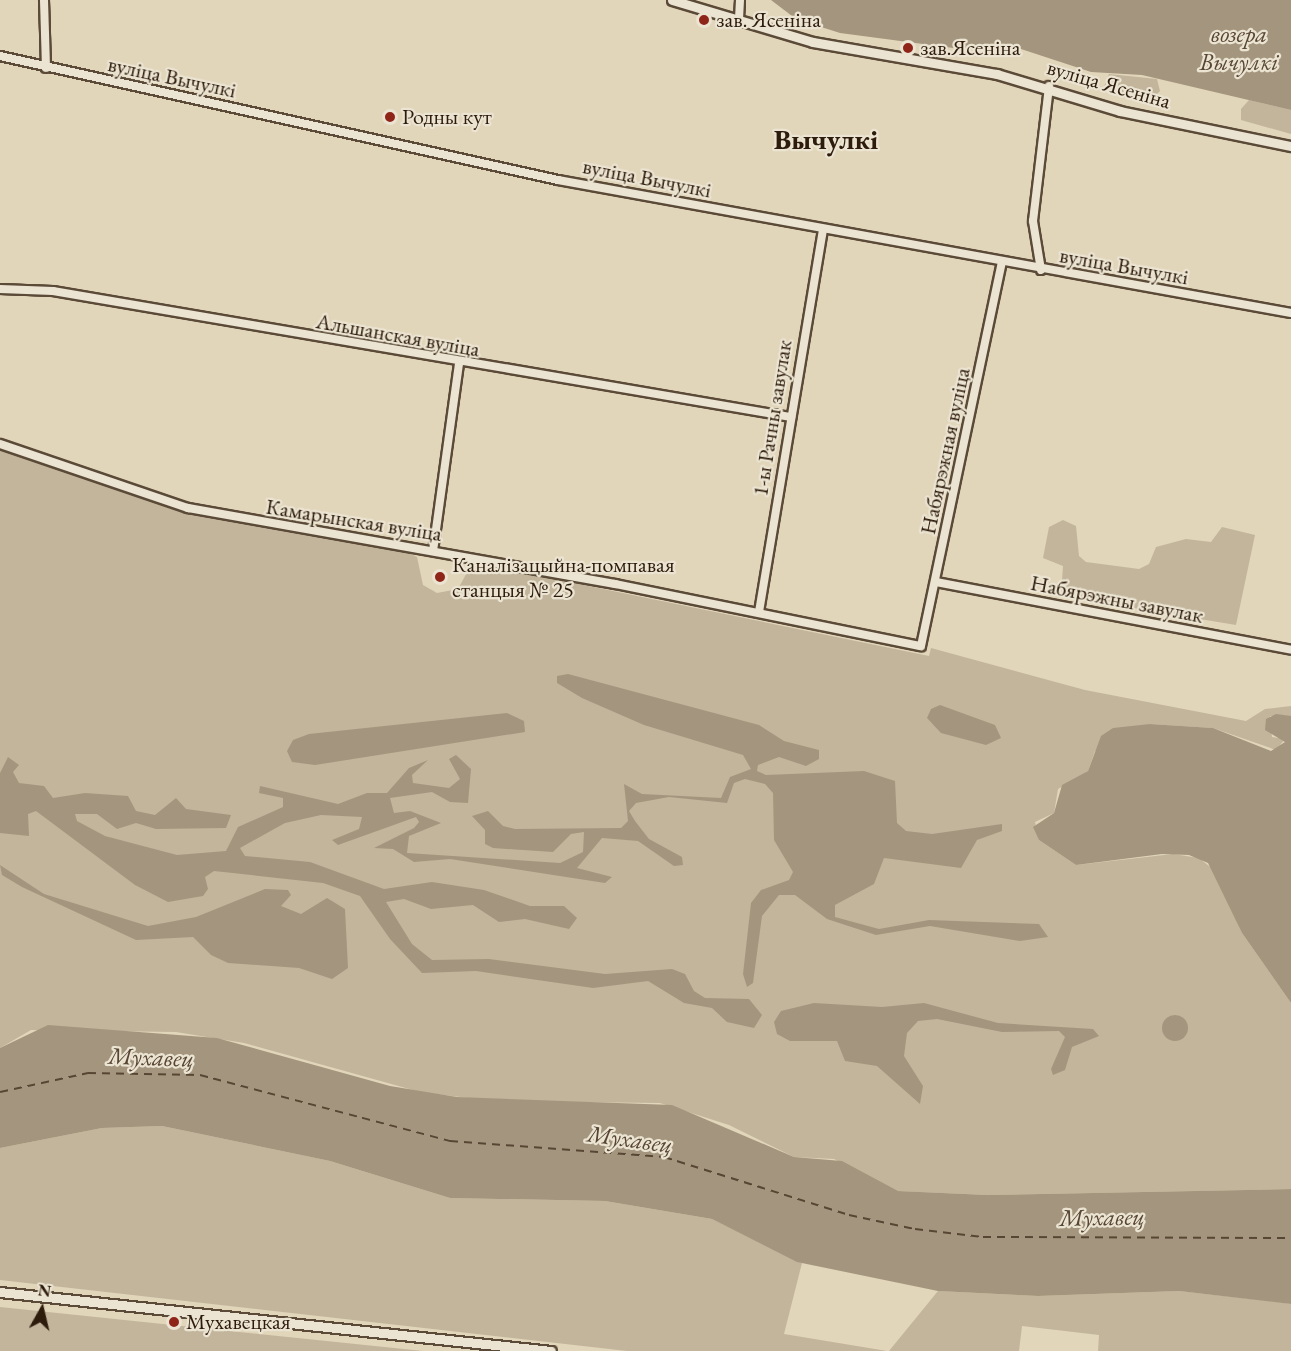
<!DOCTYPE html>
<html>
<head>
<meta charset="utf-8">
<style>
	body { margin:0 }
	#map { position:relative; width:1291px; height:1351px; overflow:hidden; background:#e1d5ba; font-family:"EB Garamond",serif }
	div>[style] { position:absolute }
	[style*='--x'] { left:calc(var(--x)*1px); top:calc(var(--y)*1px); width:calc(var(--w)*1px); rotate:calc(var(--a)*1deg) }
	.green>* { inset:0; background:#c2b59c }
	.water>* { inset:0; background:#a4967e }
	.round { border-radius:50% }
	.ferry>* { height:1.5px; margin-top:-0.75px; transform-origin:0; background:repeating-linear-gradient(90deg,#574633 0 8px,transparent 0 14px) }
	.roads { filter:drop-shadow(2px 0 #5a4a37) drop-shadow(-2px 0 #5a4a37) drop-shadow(0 2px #5a4a37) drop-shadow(0 -2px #5a4a37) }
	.minor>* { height:8px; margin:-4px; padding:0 4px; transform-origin:4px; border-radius:4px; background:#ece4d2 }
	.tertiary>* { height:9px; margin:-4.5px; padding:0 4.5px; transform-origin:4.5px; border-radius:4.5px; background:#ece4d2 }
	.dots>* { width:16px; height:16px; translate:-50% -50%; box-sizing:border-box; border:3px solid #ece4d2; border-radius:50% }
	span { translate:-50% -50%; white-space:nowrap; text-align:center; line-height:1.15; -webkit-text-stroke:4.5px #ece4d2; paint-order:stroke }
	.poi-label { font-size:22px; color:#2d1b0b }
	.left { translate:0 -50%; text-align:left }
	.street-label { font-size:22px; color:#2d1b0b }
	.water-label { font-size:24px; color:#574633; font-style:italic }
	.district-label { font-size:28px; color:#2d1b0b; font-weight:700 }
	.north { position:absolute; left:12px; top:1279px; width:60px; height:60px; -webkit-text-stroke:4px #ece4d2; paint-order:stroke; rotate:8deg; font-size:16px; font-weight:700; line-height:24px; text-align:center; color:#2d1b0b }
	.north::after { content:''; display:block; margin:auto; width:21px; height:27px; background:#2d1b0b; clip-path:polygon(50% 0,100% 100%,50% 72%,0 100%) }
</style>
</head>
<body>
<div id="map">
	<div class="green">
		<i style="clip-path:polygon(1109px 74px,1157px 79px,1160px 91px,1148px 103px,1114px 95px,1104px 87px)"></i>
		<i style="clip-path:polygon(1249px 100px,1291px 110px,1291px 134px,1241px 120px,1241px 109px)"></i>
		<i style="clip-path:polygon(0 450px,179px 511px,405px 551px,417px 557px,423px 585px,437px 593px,458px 589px,471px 565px,481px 564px,929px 656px,931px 648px,1085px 690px,1246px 721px,1265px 709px,1291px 706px,1291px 716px,1270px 716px,1272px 737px,1285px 739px,1276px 750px,1213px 728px,1150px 724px,1095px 751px,1088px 771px,1058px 789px,1054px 813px,1035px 822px,1039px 840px,1076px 865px,1173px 854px,1199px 858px,1214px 870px,1242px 933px,1291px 1003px,1291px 1189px,987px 1195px,897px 1191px,834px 1159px,794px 1157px,729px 1125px,660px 1103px,493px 1101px,420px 1092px,244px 1043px,176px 1032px,31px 1030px,0 1048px)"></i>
		<i style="clip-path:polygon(1063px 520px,1076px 526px,1079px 556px,1086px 562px,1139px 569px,1149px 564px,1156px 547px,1186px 539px,1211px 542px,1222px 527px,1255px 535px,1236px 625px,1061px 596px,1063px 566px,1043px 558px,1049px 527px)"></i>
		<i style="clip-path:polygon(162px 1126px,330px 1161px,450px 1198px,605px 1201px,712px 1219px,802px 1263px,784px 1334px,887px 1351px,627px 1351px,0 1280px,0 1148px,102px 1128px)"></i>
		<i style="clip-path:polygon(938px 1291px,1038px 1296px,1179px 1291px,1278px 1302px,1291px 1304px,1291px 1351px,1098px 1351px,1099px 1335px,1022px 1326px,1019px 1351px,889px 1351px)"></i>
		<i style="clip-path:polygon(0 1307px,423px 1351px,0 1351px)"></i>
	</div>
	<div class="water">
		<i style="clip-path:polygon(771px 0,1291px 0,1291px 110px,1142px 75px,1091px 72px,1021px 49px,961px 49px,840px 33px,796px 19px)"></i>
		<i style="clip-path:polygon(568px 674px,759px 725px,784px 741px,819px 750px,819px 759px,806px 766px,779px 757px,758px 765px,757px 771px,766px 775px,864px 771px,895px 781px,897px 823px,906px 831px,932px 834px,1002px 824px,1002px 831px,977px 840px,961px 868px,884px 858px,874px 884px,835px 905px,835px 917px,879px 929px,929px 920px,1039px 924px,1048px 937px,1020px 941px,930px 926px,876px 935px,827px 919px,795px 895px,779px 895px,762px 916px,753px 983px,747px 987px,743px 974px,751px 903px,761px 890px,789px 880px,793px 872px,774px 840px,773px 793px,765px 784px,745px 779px,734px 783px,727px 803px,669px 797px,636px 803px,629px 811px,635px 821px,649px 839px,682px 857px,683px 865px,674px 866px,638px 841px,602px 838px,577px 868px,612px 877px,605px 883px,450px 859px,414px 862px,393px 849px,374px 848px,414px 828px,419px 822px,416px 817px,338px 845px,332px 840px,359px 829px,362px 817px,321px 815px,285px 823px,240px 848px,245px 856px,310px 862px,384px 889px,432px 882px,484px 890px,530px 906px,564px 906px,577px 918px,569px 929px,525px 919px,499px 922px,473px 905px,431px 909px,404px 899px,386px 902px,412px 944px,432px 960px,489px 959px,605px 974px,672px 969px,685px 974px,694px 991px,705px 998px,749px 999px,762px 1015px,754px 1028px,727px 1022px,712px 1008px,684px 1003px,648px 981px,593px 988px,476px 971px,422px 973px,390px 939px,360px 896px,323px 883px,214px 871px,205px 877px,208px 889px,203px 896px,168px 902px,135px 885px,36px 811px,28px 814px,29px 836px,0 833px,0 773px,8px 757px,19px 765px,13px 772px,19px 783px,44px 786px,53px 798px,85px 793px,128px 796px,136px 811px,155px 815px,176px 798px,186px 809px,231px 815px,226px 828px,156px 829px,136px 823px,117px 829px,97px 814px,75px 814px,77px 821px,105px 836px,177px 855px,226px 851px,238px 827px,283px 807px,283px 798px,259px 793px,260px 786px,338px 804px,367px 793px,387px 793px,409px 768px,428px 760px,412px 775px,413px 783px,449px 788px,460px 779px,449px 759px,456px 755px,471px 769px,468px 803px,450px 802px,432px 792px,390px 798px,394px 813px,410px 811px,441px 823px,409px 836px,407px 853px,560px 863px,583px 852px,584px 832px,571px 834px,553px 852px,493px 848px,485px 844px,485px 830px,472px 816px,488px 811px,503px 826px,515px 829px,621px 828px,628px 821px,624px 784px,642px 794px,721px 798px,730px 777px,751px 769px,743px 755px,644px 725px,582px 698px,557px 683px,557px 676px)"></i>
		<i style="clip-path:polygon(940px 705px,995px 725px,1001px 738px,986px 745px,941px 733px,927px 718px,931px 709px)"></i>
		<i style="clip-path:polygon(507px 713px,524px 721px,525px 732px,315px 765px,292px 762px,287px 751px,293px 740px,309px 734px)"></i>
		<i style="clip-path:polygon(1276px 714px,1291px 716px,1291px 1003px,1242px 933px,1208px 863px,1189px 855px,1162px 854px,1076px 865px,1039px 840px,1033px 827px,1054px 813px,1062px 785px,1088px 771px,1101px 736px,1113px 728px,1150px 724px,1213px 728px,1271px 751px,1285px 742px,1265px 730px,1266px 719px)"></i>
		<i style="clip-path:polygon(0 865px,44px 894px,148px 926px,196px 917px,265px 889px,288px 890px,291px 895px,281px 906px,301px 914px,327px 898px,345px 909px,348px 968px,332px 979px,299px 968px,228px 963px,211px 955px,193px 937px,136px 940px,22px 887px,2px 875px)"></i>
		<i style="clip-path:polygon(814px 1003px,882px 1007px,924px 1003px,998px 1023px,1093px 1029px,1099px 1036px,1072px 1047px,1065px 1070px,1053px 1075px,1051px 1069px,1065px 1037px,1059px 1031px,1002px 1032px,937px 1019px,918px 1021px,907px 1033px,904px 1056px,923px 1086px,920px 1104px,877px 1066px,845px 1061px,837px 1041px,790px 1041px,777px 1034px,774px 1022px,781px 1011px)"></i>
		<i class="round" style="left:1162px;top:1015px;width:26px;height:26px"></i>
		<i style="clip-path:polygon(48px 1025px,217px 1038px,390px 1086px,457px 1097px,672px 1105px,794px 1157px,842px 1161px,898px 1191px,987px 1195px,1291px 1189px,1291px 1304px,1179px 1291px,1038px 1296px,938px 1291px,797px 1262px,712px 1219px,605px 1201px,450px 1198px,330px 1161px,162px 1126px,102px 1128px,0 1148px,0 1048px)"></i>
	</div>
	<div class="ferry">
		<i style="--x:0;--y:1092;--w:90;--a:-12.2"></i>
		<i style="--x:88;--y:1073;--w:112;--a:1"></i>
		<i style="--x:200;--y:1075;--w:259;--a:14.8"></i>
		<i style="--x:450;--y:1141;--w:215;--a:4.3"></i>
		<i style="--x:664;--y:1157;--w:194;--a:17.4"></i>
		<i style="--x:849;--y:1215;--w:67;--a:12"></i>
		<i style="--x:915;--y:1229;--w:68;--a:6.7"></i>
		<i style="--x:983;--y:1237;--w:308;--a:0.2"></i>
	</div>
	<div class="roads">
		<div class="minor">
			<i style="--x:44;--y:0;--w:68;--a:88.3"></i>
			<i style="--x:739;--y:19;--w:19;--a:-87"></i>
			<i style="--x:0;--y:56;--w:572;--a:12.53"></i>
			<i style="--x:558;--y:180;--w:745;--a:10.28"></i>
			<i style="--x:1041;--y:270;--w:50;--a:-99.3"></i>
			<i style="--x:1033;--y:221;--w:136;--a:-83.2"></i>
			<i style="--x:0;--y:289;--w:53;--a:2.2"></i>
			<i style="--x:53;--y:291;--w:749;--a:9.69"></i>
			<i style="--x:0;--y:444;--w:199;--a:18.8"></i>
			<i style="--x:188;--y:508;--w:434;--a:10.1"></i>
			<i style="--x:615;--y:584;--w:312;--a:11.5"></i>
			<i style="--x:921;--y:646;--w:392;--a:-78.1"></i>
			<i style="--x:433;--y:551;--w:189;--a:-82.1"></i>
			<i style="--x:936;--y:582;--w:361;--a:10.8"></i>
			<i style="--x:759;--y:612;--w:387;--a:-80.5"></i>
		</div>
		<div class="tertiary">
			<i style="--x:672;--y:0;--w:147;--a:16.6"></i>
			<i style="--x:813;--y:42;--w:187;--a:9.9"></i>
			<i style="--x:997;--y:74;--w:128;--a:16.7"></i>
			<i style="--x:1120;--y:111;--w:175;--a:11.6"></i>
			<i style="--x:0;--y:1292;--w:554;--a:6.11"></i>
		</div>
	</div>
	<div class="dots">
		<i style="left:704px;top:20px;background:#8f2418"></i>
		<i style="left:908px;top:48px;background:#8f2418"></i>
		<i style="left:390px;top:117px;background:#8f2418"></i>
		<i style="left:440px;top:577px;background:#8f2418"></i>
		<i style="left:174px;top:1322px;background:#8f2418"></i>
	</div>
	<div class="poi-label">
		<span class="left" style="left:716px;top:20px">зав. Ясеніна</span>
		<span class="left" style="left:920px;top:48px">зав.Ясеніна</span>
		<span class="left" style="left:402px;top:117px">Родны кут</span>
		<span class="left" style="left:452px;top:577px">Каналізацыйна-помпавая<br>станцыя № 25</span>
		<span class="left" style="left:186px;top:1322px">Мухавецкая</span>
	</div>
	<div class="street-label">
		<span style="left:172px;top:77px;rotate:12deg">вуліца Вычулкі</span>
		<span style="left:1109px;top:84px;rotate:16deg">вуліца Ясеніна</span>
		<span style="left:647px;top:178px;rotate:11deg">вуліца Вычулкі</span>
		<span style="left:1124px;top:266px;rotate:10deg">вуліца Вычулкі</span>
		<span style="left:398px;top:335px;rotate:10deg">Альшанская вуліца</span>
		<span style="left:772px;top:418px;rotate:-81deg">1-ы Рачны завулак</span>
		<span style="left:945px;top:451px;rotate:-78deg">Набярэжная вуліца</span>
		<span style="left:354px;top:520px;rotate:9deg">Камарынская вуліца</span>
		<span style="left:1117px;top:599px;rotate:11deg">Набярэжны завулак</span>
	</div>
	<div class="water-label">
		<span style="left:1239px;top:48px">возера<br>Вычулкі</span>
		<span style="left:151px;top:1057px;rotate:2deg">Мухавец</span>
		<span style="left:630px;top:1139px;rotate:8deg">Мухавец</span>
		<span style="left:1102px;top:1217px;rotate:-1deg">Мухавец</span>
	</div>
	<div class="district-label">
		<span style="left:826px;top:139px">Вычулкі</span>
	</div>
	<div class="north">N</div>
</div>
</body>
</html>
